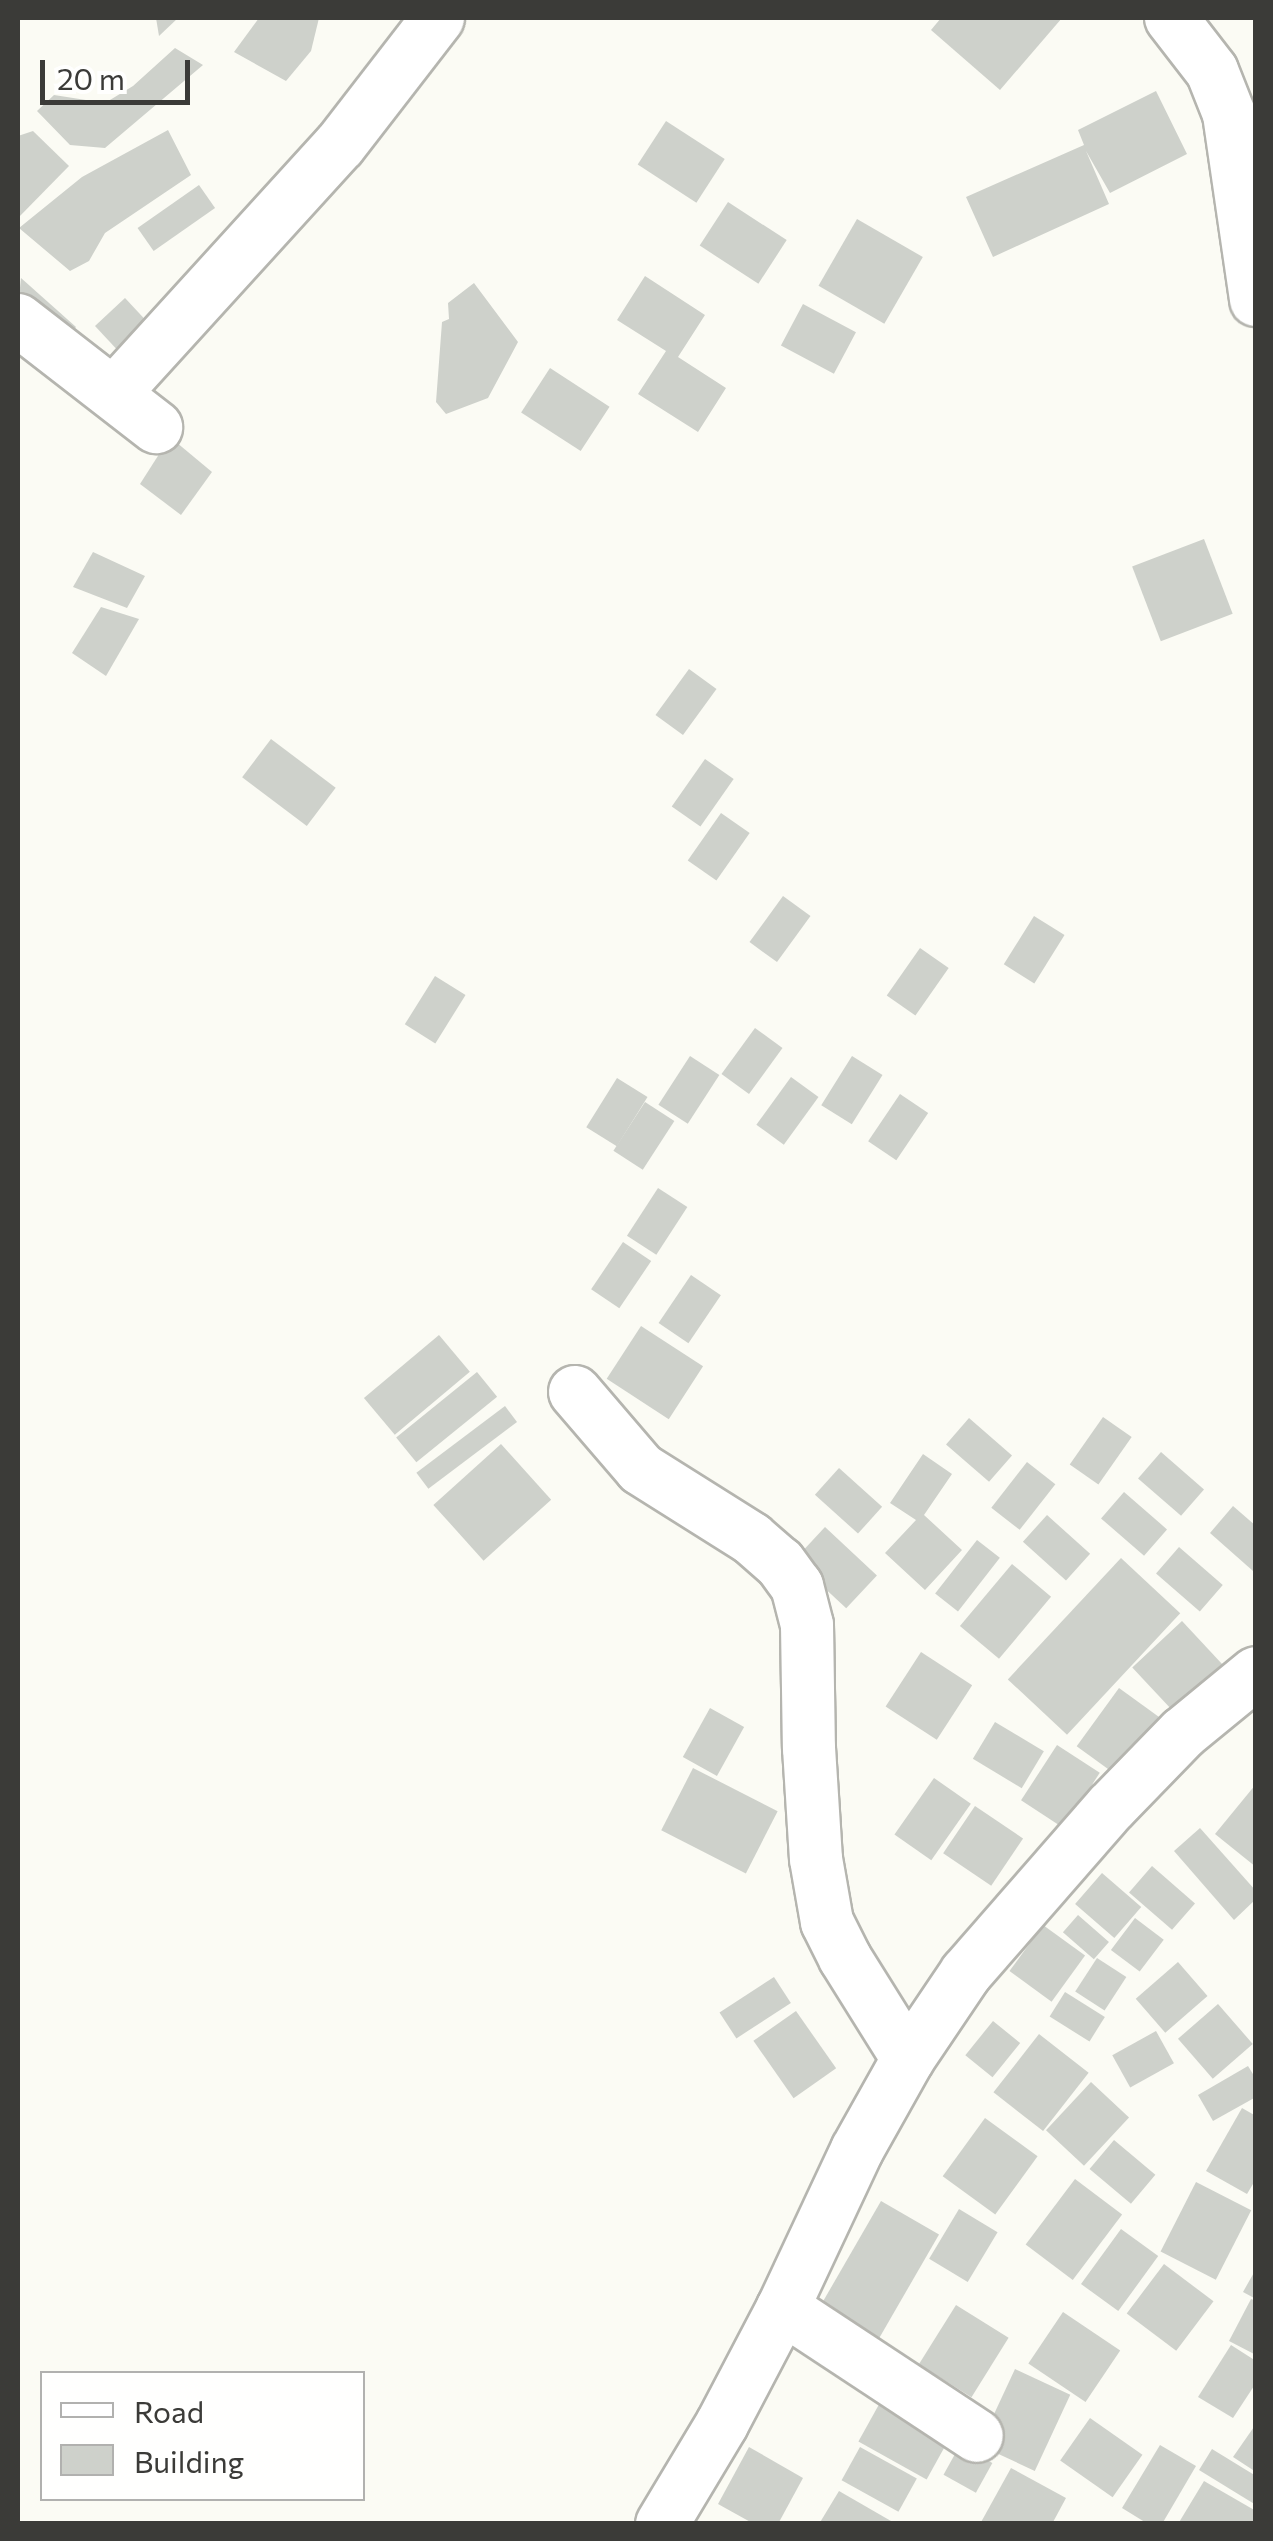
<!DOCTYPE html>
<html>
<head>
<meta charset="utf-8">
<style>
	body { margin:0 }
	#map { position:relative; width:1273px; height:2541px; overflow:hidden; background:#fbfbf4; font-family:Commissioner,sans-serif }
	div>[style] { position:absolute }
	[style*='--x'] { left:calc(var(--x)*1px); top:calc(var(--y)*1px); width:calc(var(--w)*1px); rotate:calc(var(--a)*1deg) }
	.building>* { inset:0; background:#ced1cb; transform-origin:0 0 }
	.roads { filter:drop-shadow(2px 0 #b5b5af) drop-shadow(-2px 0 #b5b5af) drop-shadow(0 2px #b5b5af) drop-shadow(0 -2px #b5b5af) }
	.street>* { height:52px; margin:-26px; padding:0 26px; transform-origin:26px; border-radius:26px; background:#fff }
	span { translate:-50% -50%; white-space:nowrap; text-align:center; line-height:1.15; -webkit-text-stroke:8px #fffffe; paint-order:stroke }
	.frame { position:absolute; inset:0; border:20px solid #3b3b38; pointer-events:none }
	.legend { position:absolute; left:40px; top:2371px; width:325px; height:130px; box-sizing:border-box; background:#fffffe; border:2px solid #b1b1af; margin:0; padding:12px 18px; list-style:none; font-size:30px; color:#3b3b38 }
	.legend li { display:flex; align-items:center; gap:20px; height:50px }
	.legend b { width:50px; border:2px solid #b1b1af }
	.scale { position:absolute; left:40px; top:60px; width:150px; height:45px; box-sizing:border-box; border:5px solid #3b3b38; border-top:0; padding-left:12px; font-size:30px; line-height:35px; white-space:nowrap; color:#3b3b38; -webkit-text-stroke:8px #fffffe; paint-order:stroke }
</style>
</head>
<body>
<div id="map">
	<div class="building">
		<i style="clip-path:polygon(156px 18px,178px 18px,159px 36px)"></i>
		<i style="clip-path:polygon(259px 18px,319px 18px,311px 51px,286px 81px,234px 52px)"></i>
		<i style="clip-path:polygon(941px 18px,1062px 18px,1000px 90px,931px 30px)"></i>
		<i style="clip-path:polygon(175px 48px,203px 65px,105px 148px,70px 145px,37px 111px,54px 95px,105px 103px,133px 86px)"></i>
		<i style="clip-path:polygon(1156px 91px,1187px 154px,1110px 193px,1086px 151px,1109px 204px,993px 257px,966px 197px,1084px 145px,1078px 130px)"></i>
		<i style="left:666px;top:121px;width:70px;height:52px;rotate:33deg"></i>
		<i style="clip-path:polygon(168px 130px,191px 175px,105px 233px,89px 261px,70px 271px,19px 228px,82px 177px)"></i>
		<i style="clip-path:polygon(33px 131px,69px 166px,18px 218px,18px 136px)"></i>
		<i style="left:199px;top:185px;width:28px;height:75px;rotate:55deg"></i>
		<i style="left:728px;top:202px;width:70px;height:52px;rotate:33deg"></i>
		<i style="left:857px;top:219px;width:76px;height:77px;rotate:30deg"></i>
		<i style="clip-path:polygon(645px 276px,705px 315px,678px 357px,726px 388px,698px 432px,638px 394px,666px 351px,617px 320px)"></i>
		<i style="clip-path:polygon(21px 278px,76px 327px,60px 345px,18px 307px)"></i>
		<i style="clip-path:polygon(474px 283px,518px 342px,488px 398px,446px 414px,436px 402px,442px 322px,449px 319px,448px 303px)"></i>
		<i style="left:125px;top:298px;width:41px;height:41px;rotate:47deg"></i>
		<i style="left:803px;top:304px;width:60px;height:47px;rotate:28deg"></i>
		<i style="left:550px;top:368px;width:71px;height:53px;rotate:33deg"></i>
		<i style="clip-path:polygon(170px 437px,212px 472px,181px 515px,140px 484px)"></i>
		<i style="left:1204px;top:539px;width:80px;height:77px;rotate:69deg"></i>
		<i style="clip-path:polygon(93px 552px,145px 576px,127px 608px,73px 587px)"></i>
		<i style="clip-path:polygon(101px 607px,139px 619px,106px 676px,72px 653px)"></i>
		<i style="left:689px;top:669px;width:34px;height:57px;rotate:36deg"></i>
		<i style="left:271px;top:739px;width:81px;height:48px;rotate:37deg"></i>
		<i style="left:705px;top:759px;width:35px;height:58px;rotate:35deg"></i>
		<i style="left:721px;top:813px;width:35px;height:58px;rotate:35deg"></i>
		<i style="left:783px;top:896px;width:34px;height:57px;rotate:36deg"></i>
		<i style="left:1034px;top:916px;width:36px;height:57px;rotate:32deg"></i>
		<i style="left:920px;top:948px;width:35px;height:58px;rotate:35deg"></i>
		<i style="left:435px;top:976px;width:36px;height:57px;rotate:32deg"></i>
		<i style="left:755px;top:1028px;width:34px;height:57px;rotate:36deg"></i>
		<i style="left:690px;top:1056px;width:35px;height:58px;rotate:33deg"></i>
		<i style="left:852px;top:1056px;width:36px;height:58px;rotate:32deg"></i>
		<i style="left:791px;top:1077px;width:34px;height:59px;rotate:36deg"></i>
		<i style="left:617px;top:1078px;width:36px;height:58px;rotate:32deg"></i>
		<i style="left:900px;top:1094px;width:34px;height:57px;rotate:34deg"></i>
		<i style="left:645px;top:1102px;width:35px;height:58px;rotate:33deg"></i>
		<i style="left:658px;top:1188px;width:35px;height:57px;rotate:33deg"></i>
		<i style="left:623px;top:1242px;width:34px;height:57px;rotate:34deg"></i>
		<i style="left:691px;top:1275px;width:36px;height:58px;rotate:34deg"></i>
		<i style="left:641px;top:1326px;width:74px;height:63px;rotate:33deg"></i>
		<i style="left:439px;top:1335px;width:48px;height:98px;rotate:50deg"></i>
		<i style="left:477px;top:1372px;width:32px;height:104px;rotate:51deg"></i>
		<i style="left:505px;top:1406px;width:20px;height:111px;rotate:53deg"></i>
		<i style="left:1103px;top:1417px;width:35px;height:58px;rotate:35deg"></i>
		<i style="left:969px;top:1418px;width:57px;height:35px;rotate:41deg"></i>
		<i style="left:501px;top:1444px;width:75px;height:91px;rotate:48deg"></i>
		<i style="left:1161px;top:1452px;width:57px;height:35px;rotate:41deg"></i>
		<i style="clip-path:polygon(923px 1454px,952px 1474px,924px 1515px,962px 1550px,925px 1590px,885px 1553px,916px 1520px,890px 1503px)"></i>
		<i style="left:1027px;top:1462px;width:36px;height:58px;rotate:38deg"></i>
		<i style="left:839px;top:1468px;width:58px;height:36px;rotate:42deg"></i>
		<i style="left:1124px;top:1492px;width:57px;height:35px;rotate:41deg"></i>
		<i style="clip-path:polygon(1233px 1506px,1256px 1526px,1253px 1571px,1210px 1533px)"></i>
		<i style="left:1047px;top:1515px;width:58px;height:36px;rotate:42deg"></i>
		<i style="left:825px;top:1527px;width:71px;height:45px;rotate:43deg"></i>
		<i style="left:977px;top:1540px;width:29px;height:68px;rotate:38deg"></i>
		<i style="left:1179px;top:1547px;width:58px;height:35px;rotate:41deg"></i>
		<i style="left:1121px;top:1558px;width:81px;height:166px;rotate:43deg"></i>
		<i style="left:1012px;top:1564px;width:51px;height:81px;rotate:40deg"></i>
		<i style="left:1182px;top:1621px;width:71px;height:68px;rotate:47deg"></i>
		<i style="left:921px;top:1652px;width:61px;height:65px;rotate:33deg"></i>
		<i style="left:1119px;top:1688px;width:61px;height:72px;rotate:36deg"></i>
		<i style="left:710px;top:1708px;width:39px;height:56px;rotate:29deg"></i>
		<i style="left:995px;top:1722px;width:57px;height:43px;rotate:31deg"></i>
		<i style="left:1057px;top:1745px;width:51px;height:66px;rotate:33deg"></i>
		<i style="left:693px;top:1768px;width:95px;height:70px;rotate:27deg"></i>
		<i style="left:934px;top:1778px;width:45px;height:69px;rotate:35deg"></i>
		<i style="clip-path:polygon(1256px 1784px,1256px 1867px,1215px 1834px)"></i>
		<i style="left:975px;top:1806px;width:58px;height:57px;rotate:34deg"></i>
		<i style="clip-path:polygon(1200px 1828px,1256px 1891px,1256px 1899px,1234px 1920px,1174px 1851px)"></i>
		<i style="left:1152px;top:1866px;width:57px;height:35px;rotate:41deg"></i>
		<i style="left:1102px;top:1873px;width:52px;height:41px;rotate:41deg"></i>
		<i style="left:1078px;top:1915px;width:41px;height:23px;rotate:41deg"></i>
		<i style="left:1135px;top:1918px;width:36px;height:40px;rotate:37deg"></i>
		<i style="left:1043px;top:1925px;width:52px;height:57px;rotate:36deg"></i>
		<i style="left:1097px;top:1958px;width:35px;height:40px;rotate:33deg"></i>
		<i style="left:1178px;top:1962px;width:45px;height:56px;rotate:49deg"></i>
		<i style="left:774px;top:1977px;width:31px;height:65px;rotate:57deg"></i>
		<i style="left:1065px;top:1992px;width:47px;height:29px;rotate:32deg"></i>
		<i style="left:1218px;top:2004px;width:53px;height:53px;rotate:49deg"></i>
		<i style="left:796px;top:2011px;width:70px;height:52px;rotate:55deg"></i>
		<i style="left:993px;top:2021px;width:35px;height:44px;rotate:39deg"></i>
		<i style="left:1156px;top:2031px;width:37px;height:50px;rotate:61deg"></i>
		<i style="left:1039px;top:2034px;width:63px;height:74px;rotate:38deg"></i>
		<i style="clip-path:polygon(1248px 2066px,1256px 2079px,1256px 2097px,1213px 2121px,1198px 2095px)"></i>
		<i style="left:1091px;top:2082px;width:52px;height:66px;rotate:43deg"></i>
		<i style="clip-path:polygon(1242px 2108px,1256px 2116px,1256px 2179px,1247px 2194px,1206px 2171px)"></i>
		<i style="left:985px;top:2118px;width:65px;height:72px;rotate:36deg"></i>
		<i style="left:1114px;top:2140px;width:54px;height:38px;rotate:40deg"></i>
		<i style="left:1075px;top:2179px;width:59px;height:82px;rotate:37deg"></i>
		<i style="left:1196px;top:2182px;width:62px;height:78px;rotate:27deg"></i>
		<i style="left:881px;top:2201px;width:67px;height:132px;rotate:30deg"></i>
		<i style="left:959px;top:2209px;width:45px;height:58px;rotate:31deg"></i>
		<i style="left:1121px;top:2229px;width:46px;height:68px;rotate:36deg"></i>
		<i style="left:1164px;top:2264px;width:62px;height:62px;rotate:37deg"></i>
		<i style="clip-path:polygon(1256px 2269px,1256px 2299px,1243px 2292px)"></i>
		<i style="clip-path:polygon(1251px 2299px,1256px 2301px,1256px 2355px,1229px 2341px)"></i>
		<i style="left:956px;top:2305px;width:62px;height:70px;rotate:32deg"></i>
		<i style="left:1063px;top:2312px;width:69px;height:62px;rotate:34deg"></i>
		<i style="clip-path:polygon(1231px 2345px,1256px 2361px,1256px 2383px,1233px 2418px,1198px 2397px)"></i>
		<i style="left:1015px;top:2369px;width:61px;height:84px;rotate:25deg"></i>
		<i style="left:887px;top:2390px;width:78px;height:59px;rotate:29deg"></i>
		<i style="left:1090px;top:2418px;width:64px;height:52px;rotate:35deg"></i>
		<i style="clip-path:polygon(1256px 2424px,1256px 2472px,1233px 2457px)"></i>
		<i style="left:960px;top:2445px;width:37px;height:34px;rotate:29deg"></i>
		<i style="clip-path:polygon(1160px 2445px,1196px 2466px,1162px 2524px,1148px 2524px,1122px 2508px)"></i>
		<i style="clip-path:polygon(749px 2447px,803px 2478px,778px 2524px,754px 2524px,718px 2504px)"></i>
		<i style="left:860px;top:2447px;width:65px;height:38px;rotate:29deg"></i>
		<i style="clip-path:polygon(1212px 2449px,1256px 2476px,1256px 2505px,1199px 2470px)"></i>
		<i style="clip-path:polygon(1011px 2468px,1066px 2498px,1052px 2524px,980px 2524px)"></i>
		<i style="clip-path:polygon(1204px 2481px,1256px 2511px,1256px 2524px,1178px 2524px)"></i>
		<i style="clip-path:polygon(839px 2491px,891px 2521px,890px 2524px,819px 2524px)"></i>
	</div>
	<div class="roads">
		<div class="street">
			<i style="--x:1171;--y:18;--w:67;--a:52.3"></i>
			<i style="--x:1212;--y:71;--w:46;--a:68.4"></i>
			<i style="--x:1229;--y:114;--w:188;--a:81.7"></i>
			<i style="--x:18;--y:320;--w:175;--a:37.8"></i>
			<i style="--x:115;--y:392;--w:334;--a:-47.7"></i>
			<i style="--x:340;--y:145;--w:160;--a:-52.3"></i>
			<i style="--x:575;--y:1392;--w:101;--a:49.4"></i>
			<i style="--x:641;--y:1469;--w:131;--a:32.2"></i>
			<i style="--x:752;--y:1539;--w:37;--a:41"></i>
			<i style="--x:780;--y:1563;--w:29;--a:54"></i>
			<i style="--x:797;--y:1586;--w:40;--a:75.6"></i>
			<i style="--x:807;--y:1625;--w:123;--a:89.1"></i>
			<i style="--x:809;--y:1748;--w:111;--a:86.4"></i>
			<i style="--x:816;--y:1859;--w:64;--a:80.1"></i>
			<i style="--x:827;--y:1922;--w:40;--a:63.4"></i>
			<i style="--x:845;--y:1958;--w:119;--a:58"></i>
			<i style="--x:783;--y:2308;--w:232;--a:33.4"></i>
			<i style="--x:662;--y:2524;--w:117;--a:-59"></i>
			<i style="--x:722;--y:2424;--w:131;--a:-62.3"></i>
			<i style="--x:783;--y:2308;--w:174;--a:-64.9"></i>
			<i style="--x:857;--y:2150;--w:104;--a:-60.7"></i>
			<i style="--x:908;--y:2059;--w:104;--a:-56"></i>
			<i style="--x:966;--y:1973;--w:220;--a:-48.9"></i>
			<i style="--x:1111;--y:1807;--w:103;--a:-45.8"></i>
			<i style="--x:1183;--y:1733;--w:94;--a:-39.4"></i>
		</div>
	</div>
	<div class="frame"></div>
	<ul class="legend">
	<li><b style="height:12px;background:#fff"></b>Road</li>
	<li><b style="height:28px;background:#ced1cb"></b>Building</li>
	</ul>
	<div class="scale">20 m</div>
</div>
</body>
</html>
